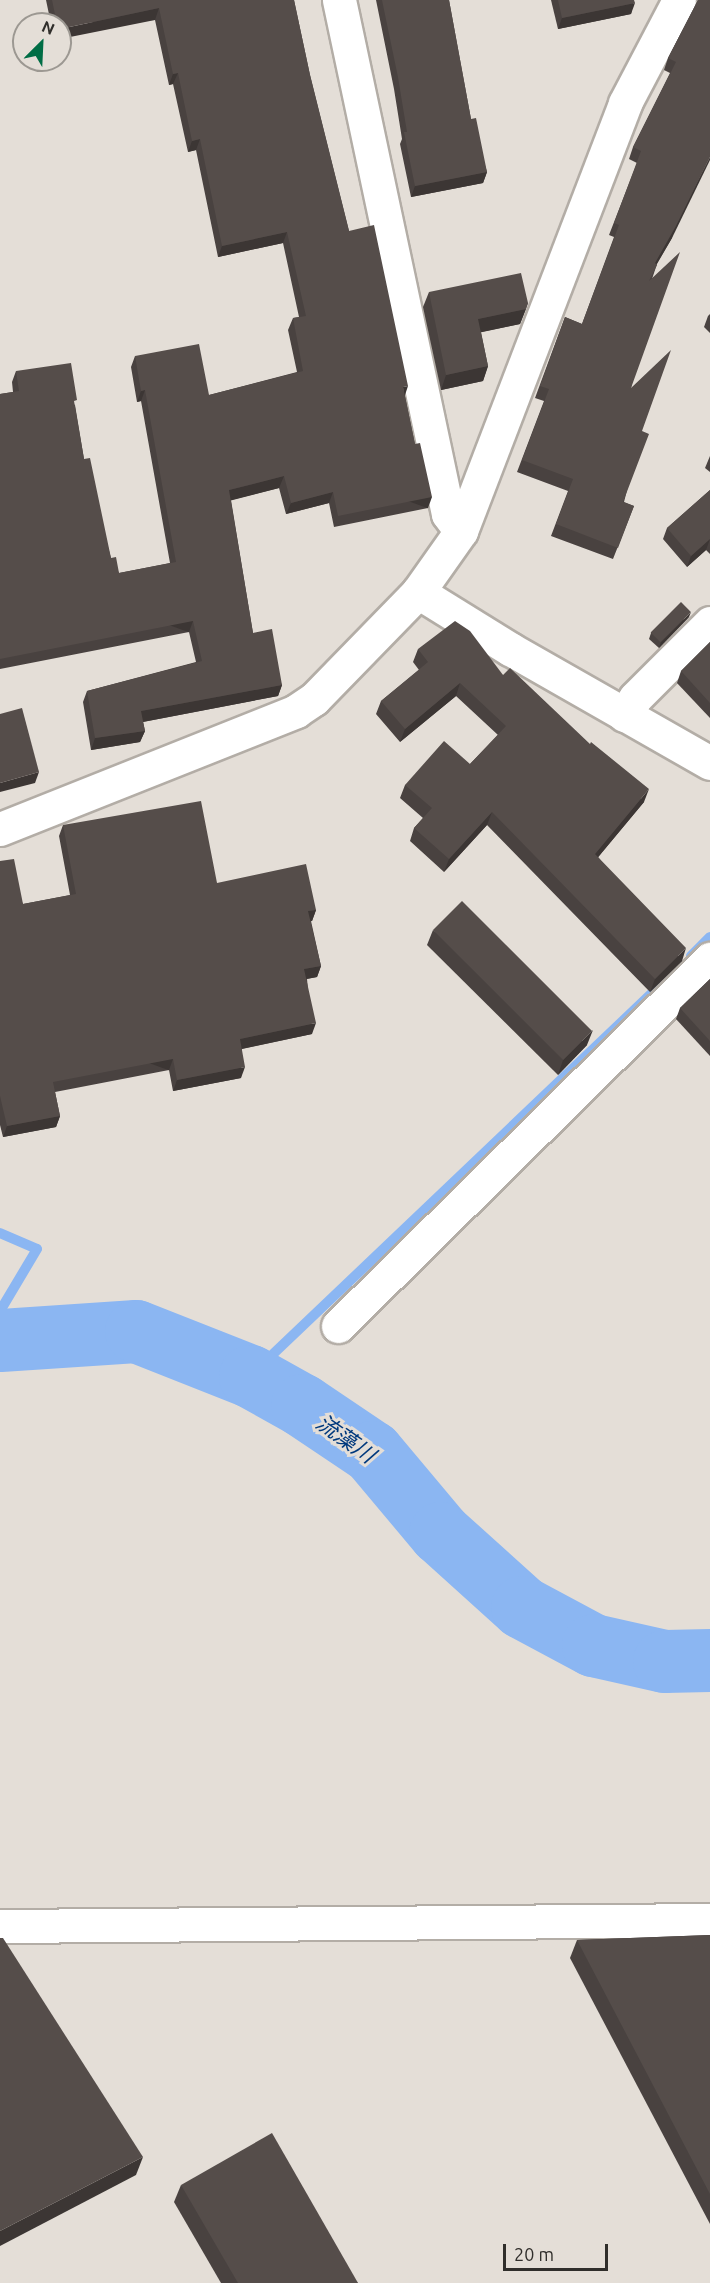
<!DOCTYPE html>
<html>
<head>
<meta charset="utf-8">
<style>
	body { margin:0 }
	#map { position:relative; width:710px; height:2283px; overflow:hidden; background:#e4ded7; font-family:Ubuntu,"Noto Sans JP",sans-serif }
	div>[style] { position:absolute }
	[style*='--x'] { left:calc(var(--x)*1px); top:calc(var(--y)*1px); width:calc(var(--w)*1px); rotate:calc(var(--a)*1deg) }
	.stream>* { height:10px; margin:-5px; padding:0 5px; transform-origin:5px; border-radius:5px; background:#8bb6f2 }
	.river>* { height:63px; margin:-31.5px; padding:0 31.5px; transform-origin:31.5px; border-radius:31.5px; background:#8bb6f2 }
	.roads { filter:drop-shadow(2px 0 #b3ada6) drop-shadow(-2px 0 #b3ada6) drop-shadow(0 2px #b3ada6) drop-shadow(0 -2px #b3ada6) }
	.street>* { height:33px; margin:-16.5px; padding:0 16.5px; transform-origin:16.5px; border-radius:16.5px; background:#fff }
	.secondary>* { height:33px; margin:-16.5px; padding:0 16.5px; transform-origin:16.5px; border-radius:16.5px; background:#fff }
	.wall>* { inset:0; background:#494240 }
	.shaded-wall>* { inset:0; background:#3c3634; transform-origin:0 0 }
	.building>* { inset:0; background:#554d4a; transform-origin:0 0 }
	span { translate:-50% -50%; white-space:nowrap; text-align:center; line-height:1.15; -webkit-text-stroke:6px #e4ded7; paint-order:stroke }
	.water-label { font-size:22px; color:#00397d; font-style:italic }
	.north { position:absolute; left:12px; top:12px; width:60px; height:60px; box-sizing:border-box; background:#e4ded7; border:2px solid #9c9892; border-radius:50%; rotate:24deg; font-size:16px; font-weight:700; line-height:24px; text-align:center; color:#302e2b }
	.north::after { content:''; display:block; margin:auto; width:21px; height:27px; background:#006d45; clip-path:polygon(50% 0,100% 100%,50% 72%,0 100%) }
	.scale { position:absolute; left:503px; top:2244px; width:105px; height:27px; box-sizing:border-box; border:3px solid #302e2b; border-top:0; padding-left:8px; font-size:18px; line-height:21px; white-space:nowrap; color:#302e2b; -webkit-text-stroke:4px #e4ded7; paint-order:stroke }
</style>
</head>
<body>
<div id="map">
	<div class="stream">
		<i style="--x:691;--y:956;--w:27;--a:-45"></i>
		<i style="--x:0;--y:1233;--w:40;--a:23.4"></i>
		<i style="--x:37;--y:1249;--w:72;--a:120.8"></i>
		<i style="--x:250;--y:1376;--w:584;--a:-43.61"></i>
	</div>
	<div class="river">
		<i style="--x:0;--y:1340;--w:136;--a:-3.8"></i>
		<i style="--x:136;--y:1331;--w:123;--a:21.5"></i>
		<i style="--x:250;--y:1376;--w:60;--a:29.1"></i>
		<i style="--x:302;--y:1405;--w:84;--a:33.9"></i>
		<i style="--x:372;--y:1452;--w:106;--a:50"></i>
		<i style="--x:440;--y:1533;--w:110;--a:42.1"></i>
		<i style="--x:522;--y:1607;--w:81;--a:28.2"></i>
		<i style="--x:593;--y:1645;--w:73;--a:12.7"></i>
		<i style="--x:664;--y:1661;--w:46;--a:-1.2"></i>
	</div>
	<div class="roads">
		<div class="street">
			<i style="--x:339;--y:0;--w:525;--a:78.03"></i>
			<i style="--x:448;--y:514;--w:21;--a:53"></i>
			<i style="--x:418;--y:592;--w:108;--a:31.8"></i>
			<i style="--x:510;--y:649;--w:230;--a:29.7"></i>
			<i style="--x:624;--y:715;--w:20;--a:-57"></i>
			<i style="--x:635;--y:698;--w:106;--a:-45"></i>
			<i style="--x:338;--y:1326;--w:523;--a:-44.61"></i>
			<i style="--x:0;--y:1926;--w:710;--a:-0.48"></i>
		</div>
		<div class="secondary">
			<i style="--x:0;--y:829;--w:319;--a:-21.7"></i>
			<i style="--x:296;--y:711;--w:22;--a:-34"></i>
			<i style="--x:314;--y:699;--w:149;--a:-45.8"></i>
			<i style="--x:418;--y:592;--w:75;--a:-54.8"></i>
			<i style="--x:461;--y:531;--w:458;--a:-69"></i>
			<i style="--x:625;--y:103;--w:116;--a:-62.3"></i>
		</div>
	</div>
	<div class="wall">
		<i style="clip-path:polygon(46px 0,294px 0,310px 75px,349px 231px,405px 396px,428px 508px,334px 527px,329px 503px,286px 514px,279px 488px,231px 500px,253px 633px,282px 685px,278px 696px,143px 722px,145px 731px,140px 742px,91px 750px,83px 702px,87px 691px,196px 662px,189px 632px,0 669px,0 394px,13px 392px,12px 382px,16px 371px,75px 405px,84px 459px,111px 558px,119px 573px,170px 563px,141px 401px,137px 402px,131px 367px,135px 356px,209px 395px,297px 372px,288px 330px,293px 318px,299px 317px,283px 243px,218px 257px,196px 150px,188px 152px,173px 84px,169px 85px,155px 20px,51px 24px)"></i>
		<i style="clip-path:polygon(376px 0,449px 0,471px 119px,487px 172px,483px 183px,411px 197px,400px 144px,402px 139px,394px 89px)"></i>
		<i style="clip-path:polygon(551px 0,634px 0,631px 14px,558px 29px)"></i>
		<i style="clip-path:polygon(698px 0,672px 238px,657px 264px,652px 279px,631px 388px,642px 431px,624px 502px,634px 506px,613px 559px,551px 536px,568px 491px,517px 472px,544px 401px,535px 398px,565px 317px,582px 324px,614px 237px,609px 235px,637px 163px,629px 159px,633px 147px,670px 73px,664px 70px,668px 58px)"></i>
		<i style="clip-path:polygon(429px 292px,528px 303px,520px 324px,481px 332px,488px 366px,483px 381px,441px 390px,423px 307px)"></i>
		<i style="clip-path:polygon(710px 314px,710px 333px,704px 327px,708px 316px)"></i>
		<i style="clip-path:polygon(710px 456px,710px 472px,705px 468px)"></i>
		<i style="clip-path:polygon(710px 490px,710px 554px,706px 550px,687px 567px,663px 539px,667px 528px)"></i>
		<i style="clip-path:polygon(689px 617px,659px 648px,649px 639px,651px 633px)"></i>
		<i style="clip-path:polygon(710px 642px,710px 718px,677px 683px,681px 671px)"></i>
		<i style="clip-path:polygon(418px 649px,503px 675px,644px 802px,598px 857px,682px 961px,650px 992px,487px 825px,444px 872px,410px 841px,414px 828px,423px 818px,400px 798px,405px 785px,470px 764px,498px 735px,456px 696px,400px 742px,376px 714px,381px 701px,419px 670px,413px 662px)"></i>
		<i style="clip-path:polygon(63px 825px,217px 883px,316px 910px,312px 921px,311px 921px,321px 966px,317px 977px,307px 979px,312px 1034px,242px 1049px,241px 1078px,173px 1091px,169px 1070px,55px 1092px,60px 1116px,56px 1127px,3px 1137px,0 1125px,0 861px,23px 904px,70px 895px,59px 836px)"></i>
		<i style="clip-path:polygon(433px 930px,587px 1045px,558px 1075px,427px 945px)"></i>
		<i style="clip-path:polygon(710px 979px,710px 1056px,676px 1019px,680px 1008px)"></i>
		<i style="clip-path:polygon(710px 1935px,710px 2224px,570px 1958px,577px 1940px)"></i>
		<i style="clip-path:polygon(181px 2185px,358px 2283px,221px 2283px,174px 2202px)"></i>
	</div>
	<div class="shaded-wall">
		<i style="clip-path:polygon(635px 3px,631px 14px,558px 29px,562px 18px)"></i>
		<i style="clip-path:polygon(159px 8px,155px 20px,60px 39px,60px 29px)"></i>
		<i style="clip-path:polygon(178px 73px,173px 84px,169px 85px,173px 74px)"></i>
		<i style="clip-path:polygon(200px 139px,196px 150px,188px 152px,192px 141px)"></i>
		<i style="clip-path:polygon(710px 157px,710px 160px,672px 238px,650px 275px,655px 263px)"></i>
		<i style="clip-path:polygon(487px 172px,483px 183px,411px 197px,415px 186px)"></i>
		<i style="clip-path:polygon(287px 232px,283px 243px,218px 257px,222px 246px)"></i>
		<i style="clip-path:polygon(526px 309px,520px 324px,473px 334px,478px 319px)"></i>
		<i style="clip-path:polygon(488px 366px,483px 381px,441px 390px,446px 375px)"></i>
		<i style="clip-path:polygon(408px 386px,404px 398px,403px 387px)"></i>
		<i style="clip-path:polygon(145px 390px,141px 401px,137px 402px,141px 391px)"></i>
		<i style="clip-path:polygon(284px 476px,279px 488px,225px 502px,229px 490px)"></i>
		<i style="clip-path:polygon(333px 492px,329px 503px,286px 514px,291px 503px)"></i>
		<i style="left:432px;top:497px;width:12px;height:96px;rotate:110deg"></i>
		<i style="clip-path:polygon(710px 539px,706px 550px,687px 567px,691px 556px)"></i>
		<i style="clip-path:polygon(691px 612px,689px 617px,659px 648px,661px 642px)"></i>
		<i style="left:193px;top:621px;width:12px;height:197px;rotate:110deg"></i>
		<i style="clip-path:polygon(460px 683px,456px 696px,400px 742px,405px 729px)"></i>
		<i style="clip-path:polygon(282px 685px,278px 696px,137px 723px,141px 711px)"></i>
		<i style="clip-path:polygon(145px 731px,140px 742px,91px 750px,95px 738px)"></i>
		<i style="clip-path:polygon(39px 772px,35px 783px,0 792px,0 783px)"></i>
		<i style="clip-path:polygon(649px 789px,644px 802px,590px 867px,595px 854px)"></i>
		<i style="clip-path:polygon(492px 812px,487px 825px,444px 872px,449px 859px)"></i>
		<i style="clip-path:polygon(316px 910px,312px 921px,304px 922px,308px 911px)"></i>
		<i style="clip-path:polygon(686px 948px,682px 961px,650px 992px,655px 979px)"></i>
		<i style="clip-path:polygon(321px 966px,317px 977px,300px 980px,304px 969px)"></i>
		<i style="clip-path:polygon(316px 1023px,312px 1034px,236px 1050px,240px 1039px)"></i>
		<i style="clip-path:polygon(593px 1030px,587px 1045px,558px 1075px,563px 1060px)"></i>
		<i style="left:173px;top:1059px;width:12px;height:122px;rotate:110deg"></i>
		<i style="clip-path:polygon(245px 1067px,241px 1078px,173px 1091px,177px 1080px)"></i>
		<i style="clip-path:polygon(60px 1116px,56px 1127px,3px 1137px,7px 1126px)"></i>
		<i style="clip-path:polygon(143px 2157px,136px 2175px,0 2246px,0 2231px)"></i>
	</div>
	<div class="building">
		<i style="clip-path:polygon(52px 0,294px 0,310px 75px,349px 231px,374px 225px,408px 386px,403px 387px,415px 444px,420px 443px,432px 497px,338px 516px,333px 492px,291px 503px,284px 476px,229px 490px,253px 633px,272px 629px,282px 685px,141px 711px,145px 731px,95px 738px,87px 691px,202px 661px,193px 621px,0 659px,0 394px,19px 391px,16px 371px,71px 363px,77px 400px,74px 401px,84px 459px,90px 458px,111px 558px,116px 557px,119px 573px,176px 562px,145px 390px,141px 391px,135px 356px,199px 344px,209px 395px,303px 371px,293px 318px,306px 316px,287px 232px,222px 246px,200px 139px,192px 141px,178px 73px,173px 74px,159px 8px,60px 29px,60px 24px,57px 24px)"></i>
		<i style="clip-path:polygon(382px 0,449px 0,471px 119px,476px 118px,487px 172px,415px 186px,404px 132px,407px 132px,398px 77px)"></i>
		<i style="clip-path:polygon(558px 0,634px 0,635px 3px,562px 18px)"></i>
		<i style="clip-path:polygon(698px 0,710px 0,710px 157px,676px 226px,655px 263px,657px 265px,649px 281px,680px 252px,631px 388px,671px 350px,642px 431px,649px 434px,623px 502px,634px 506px,618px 548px,556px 524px,573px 479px,522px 460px,549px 389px,540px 386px,565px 317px,582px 324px,619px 225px,614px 223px,641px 151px,633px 147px,676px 62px,668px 58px)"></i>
		<i style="clip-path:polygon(521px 273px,528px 303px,526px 309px,478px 319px,488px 366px,446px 375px,429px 292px)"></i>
		<i style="clip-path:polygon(710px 490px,710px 539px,691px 556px,667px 528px)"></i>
		<i style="left:681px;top:602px;width:14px;height:43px;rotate:45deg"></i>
		<i style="clip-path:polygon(455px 621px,470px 631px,503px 675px,510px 668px,590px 744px,591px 742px,649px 789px,595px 854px,686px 948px,655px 979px,492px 812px,449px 859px,414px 828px,432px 808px,405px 785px,444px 741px,470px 764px,506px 726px,460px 683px,405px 729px,381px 701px,428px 662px,418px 649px)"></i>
		<i style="clip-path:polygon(710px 642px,710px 703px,681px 671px)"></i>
		<i style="clip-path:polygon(22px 708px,39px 772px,0 783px,0 714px)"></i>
		<i style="clip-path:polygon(201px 801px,217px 883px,306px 864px,316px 910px,308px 911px,321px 966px,304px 969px,316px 1023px,240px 1039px,245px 1067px,177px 1080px,173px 1059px,53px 1082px,60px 1116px,7px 1126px,0 1096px,0 861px,14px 859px,23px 904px,76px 894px,63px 825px)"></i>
		<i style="left:462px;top:901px;width:184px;height:41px;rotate:45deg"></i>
		<i style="clip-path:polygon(710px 979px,710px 1041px,680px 1008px)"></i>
		<i style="clip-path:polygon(710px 1935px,710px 2194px,577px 1940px)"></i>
		<i style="clip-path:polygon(0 1938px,3px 1938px,143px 2157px,0 2231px)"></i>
		<i style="clip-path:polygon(272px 2133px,358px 2283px,238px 2283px,181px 2185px)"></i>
	</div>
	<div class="water-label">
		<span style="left:346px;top:1438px;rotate:35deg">流藻川</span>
	</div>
	<div class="north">N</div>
	<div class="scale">20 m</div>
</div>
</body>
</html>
